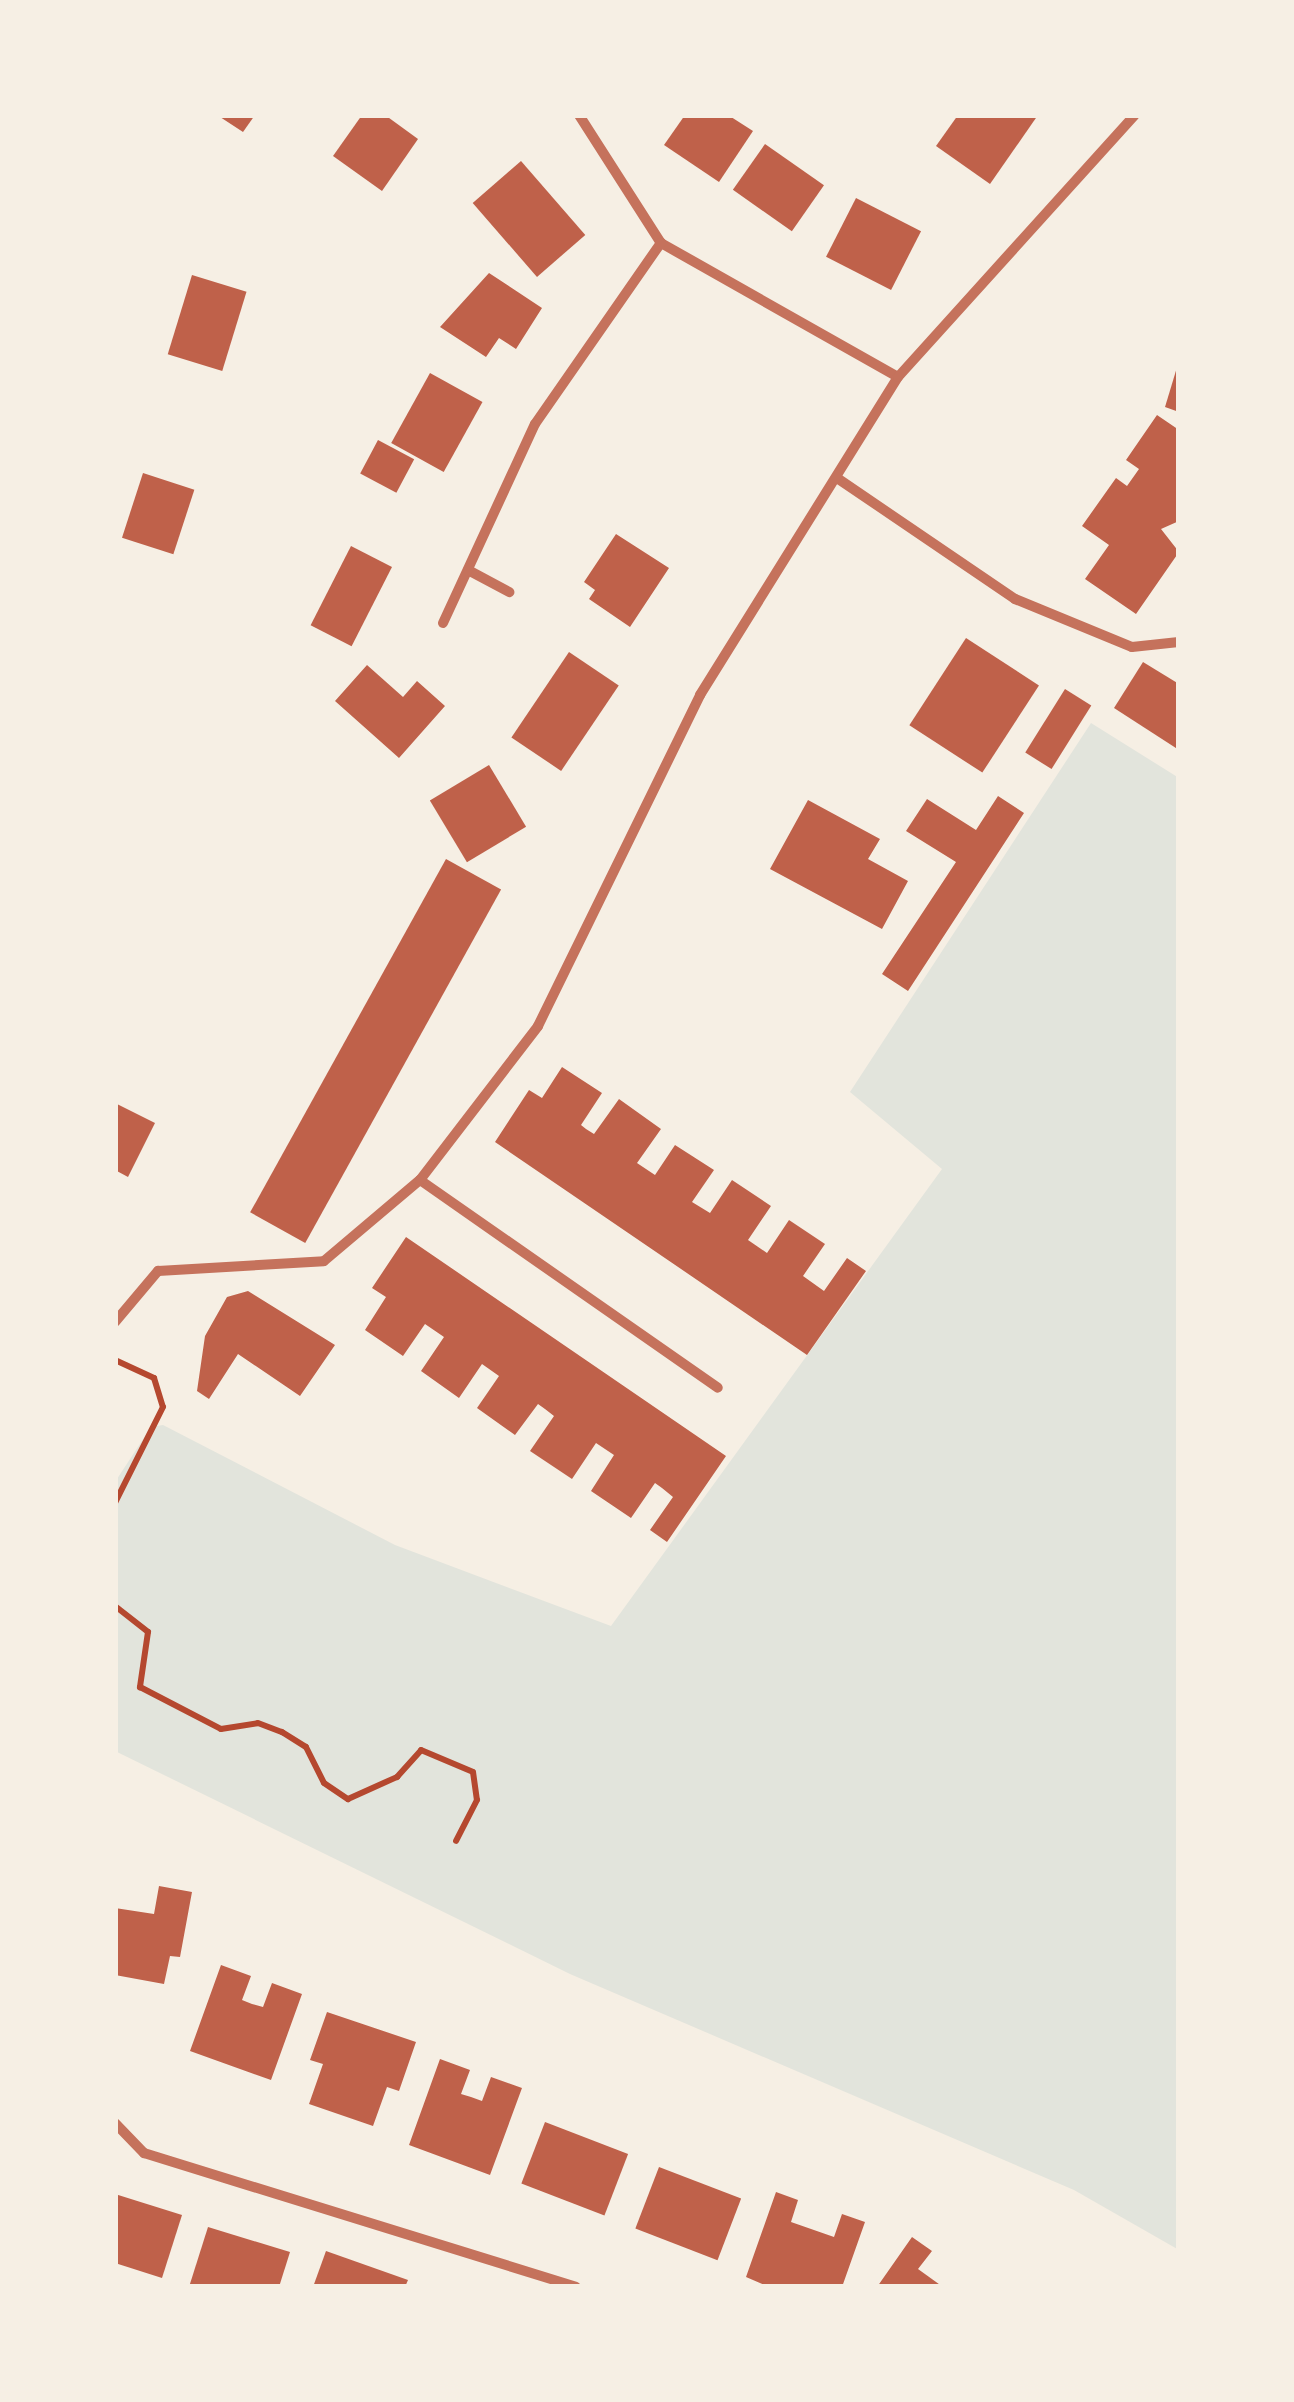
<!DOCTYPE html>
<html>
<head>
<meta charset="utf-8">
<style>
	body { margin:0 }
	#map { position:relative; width:1294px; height:2402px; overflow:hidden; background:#f6efe4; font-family:Manrope,sans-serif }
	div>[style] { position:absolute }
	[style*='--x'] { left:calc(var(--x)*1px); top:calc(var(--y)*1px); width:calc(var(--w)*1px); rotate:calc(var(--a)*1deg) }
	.green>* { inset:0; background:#e2e4dc }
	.building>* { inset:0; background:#bf614a; transform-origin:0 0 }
	.path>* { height:6px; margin:-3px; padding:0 3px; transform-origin:3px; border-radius:3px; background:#b5482f }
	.minor>* { height:10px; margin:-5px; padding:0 5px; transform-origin:5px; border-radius:5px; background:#c5725c }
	span { translate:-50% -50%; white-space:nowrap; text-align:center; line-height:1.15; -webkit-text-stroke:10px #f6efe4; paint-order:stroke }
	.frame { position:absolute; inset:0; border:118px solid #f6efe4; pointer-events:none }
</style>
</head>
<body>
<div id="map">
	<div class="green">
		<i style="clip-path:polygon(1091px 723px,1179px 778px,1179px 2250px,1074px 2190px,570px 1974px,115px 1751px,115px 1482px,151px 1427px,163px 1425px,395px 1545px,611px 1626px,942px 1169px,850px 1092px)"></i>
	</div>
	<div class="building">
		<i style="clip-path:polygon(217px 115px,255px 115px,243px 132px)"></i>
		<i style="clip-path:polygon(362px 115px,385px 115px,418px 139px,382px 191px,333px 156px)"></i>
		<i style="clip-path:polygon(685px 115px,728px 115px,753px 131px,719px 182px,664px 145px)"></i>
		<i style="clip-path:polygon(958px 115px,1038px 115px,990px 184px,936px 146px)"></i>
		<i style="left:765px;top:144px;width:72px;height:56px;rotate:35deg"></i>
		<i style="left:521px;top:161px;width:98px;height:64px;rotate:49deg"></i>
		<i style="left:856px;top:198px;width:73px;height:66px;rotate:27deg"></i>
		<i style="clip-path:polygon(489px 273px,542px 308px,516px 349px,499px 338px,486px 357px,440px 327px)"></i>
		<i style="left:192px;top:275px;width:57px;height:83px;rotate:17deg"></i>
		<i style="clip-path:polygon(1178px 364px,1179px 364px,1179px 412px,1165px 407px)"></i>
		<i style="left:430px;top:373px;width:60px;height:80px;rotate:29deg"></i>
		<i style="clip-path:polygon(1157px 415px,1179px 430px,1179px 521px,1161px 529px,1179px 552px,1136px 614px,1085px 579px,1109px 545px,1082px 526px,1116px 478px,1127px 486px,1139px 469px,1126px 460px)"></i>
		<i style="left:378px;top:440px;width:41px;height:38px;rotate:28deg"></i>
		<i style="left:143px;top:473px;width:54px;height:68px;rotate:18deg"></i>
		<i style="clip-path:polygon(616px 534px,669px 568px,630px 627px,589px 599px,595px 590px,584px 582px)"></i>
		<i style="left:351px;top:546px;width:46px;height:89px;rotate:27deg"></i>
		<i style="left:966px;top:638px;width:87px;height:104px;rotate:33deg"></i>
		<i style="left:569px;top:652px;width:60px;height:103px;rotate:34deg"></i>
		<i style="clip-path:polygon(1143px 662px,1179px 684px,1179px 750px,1114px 708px)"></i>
		<i style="clip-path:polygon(367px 665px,403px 697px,417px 681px,445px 706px,399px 758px,335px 701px)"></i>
		<i style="left:1065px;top:689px;width:31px;height:75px;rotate:32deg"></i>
		<i style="left:489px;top:765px;width:72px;height:69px;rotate:59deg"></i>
		<i style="clip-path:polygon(998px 796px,1024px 813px,908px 991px,882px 974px,956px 862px,906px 831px,927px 799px,976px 830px)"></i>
		<i style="clip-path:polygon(808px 800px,880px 839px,868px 859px,908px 881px,882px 929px,770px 869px)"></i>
		<i style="left:446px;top:859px;width:63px;height:404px;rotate:29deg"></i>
		<i style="clip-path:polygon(562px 1067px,602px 1093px,581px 1125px,586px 1129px,594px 1134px,619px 1099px,661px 1129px,637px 1163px,655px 1175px,675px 1145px,714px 1170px,692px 1202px,710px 1213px,732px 1180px,771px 1206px,748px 1240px,767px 1253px,789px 1220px,825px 1244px,803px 1276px,824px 1291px,847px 1258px,866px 1271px,807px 1355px,495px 1142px,529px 1090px,542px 1098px)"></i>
		<i style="clip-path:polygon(115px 1103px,155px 1123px,128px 1177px,115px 1170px)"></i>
		<i style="clip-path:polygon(406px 1237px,726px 1456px,667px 1542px,650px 1530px,673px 1497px,662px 1488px,655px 1483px,631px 1518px,591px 1491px,614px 1455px,596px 1443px,572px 1479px,530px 1451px,554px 1416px,545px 1409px,538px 1404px,515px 1435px,477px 1408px,499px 1376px,482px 1364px,459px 1398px,421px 1371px,444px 1337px,425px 1324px,403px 1356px,365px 1330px,386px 1297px,372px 1288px)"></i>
		<i style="clip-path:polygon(248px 1291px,335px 1345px,300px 1396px,238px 1354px,209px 1399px,197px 1391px,205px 1336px,227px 1297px)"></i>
		<i style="clip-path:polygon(159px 1886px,192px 1892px,180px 1957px,170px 1956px,164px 1984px,115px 1975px,115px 1908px,154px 1914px)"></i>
		<i style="clip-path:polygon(221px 1965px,251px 1976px,242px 2000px,252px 2004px,263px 2007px,272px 1983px,302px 1994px,271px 2080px,190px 2051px)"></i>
		<i style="clip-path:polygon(327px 2012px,416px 2042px,399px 2091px,387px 2087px,373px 2126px,309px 2104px,323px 2064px,310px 2060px)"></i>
		<i style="clip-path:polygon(440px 2059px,470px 2070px,461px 2094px,471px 2097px,482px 2101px,491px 2077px,522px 2088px,490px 2175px,409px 2145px)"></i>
		<i style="left:545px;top:2122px;width:89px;height:66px;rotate:21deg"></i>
		<i style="left:659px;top:2167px;width:88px;height:66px;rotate:21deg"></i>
		<i style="clip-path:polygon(776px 2192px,798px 2200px,791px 2222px,834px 2237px,842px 2214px,865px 2222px,842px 2287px,769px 2287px,746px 2277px)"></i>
		<i style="clip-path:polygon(115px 2194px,182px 2215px,162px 2278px,115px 2263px)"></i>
		<i style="clip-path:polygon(208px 2227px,290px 2252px,279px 2287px,189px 2287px)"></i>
		<i style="clip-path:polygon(912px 2237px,932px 2251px,918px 2269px,943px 2287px,877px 2287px)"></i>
		<i style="clip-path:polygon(326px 2251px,408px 2280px,405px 2287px,313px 2287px)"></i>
	</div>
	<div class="path">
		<i style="--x:115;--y:1360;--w:43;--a:24.8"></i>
		<i style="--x:154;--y:1378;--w:30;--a:73"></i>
		<i style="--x:163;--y:1407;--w:107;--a:116.6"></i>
		<i style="--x:115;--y:1606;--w:42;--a:38.2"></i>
		<i style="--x:148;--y:1632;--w:56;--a:98.3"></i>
		<i style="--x:140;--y:1687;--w:91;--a:27.4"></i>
		<i style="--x:221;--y:1729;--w:37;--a:-9"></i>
		<i style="--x:258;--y:1723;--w:26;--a:21"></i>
		<i style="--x:282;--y:1732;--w:28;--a:32"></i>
		<i style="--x:306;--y:1747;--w:40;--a:63.4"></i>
		<i style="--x:324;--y:1783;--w:29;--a:34"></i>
		<i style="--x:348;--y:1799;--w:54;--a:-24.2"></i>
		<i style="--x:397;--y:1777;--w:36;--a:-48"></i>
		<i style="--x:421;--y:1750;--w:56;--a:22.9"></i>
		<i style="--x:473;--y:1772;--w:28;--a:82"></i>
		<i style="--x:477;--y:1800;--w:46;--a:117.1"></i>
	</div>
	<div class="minor">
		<i style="--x:579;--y:115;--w:152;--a:57.4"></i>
		<i style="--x:661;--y:243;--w:272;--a:29.5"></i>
		<i style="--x:837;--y:478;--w:215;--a:34.2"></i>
		<i style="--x:1015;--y:599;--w:126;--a:22.3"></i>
		<i style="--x:1132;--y:647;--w:47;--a:-6.1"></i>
		<i style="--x:468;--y:570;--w:47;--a:28.2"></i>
		<i style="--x:443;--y:623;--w:219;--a:-65.2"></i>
		<i style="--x:535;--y:424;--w:221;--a:-55.2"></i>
		<i style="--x:420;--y:1180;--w:363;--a:34.9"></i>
		<i style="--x:115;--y:1322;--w:67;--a:-49.9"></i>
		<i style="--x:158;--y:1271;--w:166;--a:-3.4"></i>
		<i style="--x:324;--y:1261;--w:126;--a:-40.2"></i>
		<i style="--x:420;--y:1180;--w:194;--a:-52.5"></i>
		<i style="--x:538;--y:1026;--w:369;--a:-63.9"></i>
		<i style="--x:700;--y:695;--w:375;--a:-58.1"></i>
		<i style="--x:898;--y:377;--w:353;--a:-47.9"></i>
		<i style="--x:115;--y:2123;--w:42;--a:46"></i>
		<i style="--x:144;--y:2153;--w:452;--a:17.2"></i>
	</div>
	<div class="frame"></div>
</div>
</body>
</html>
